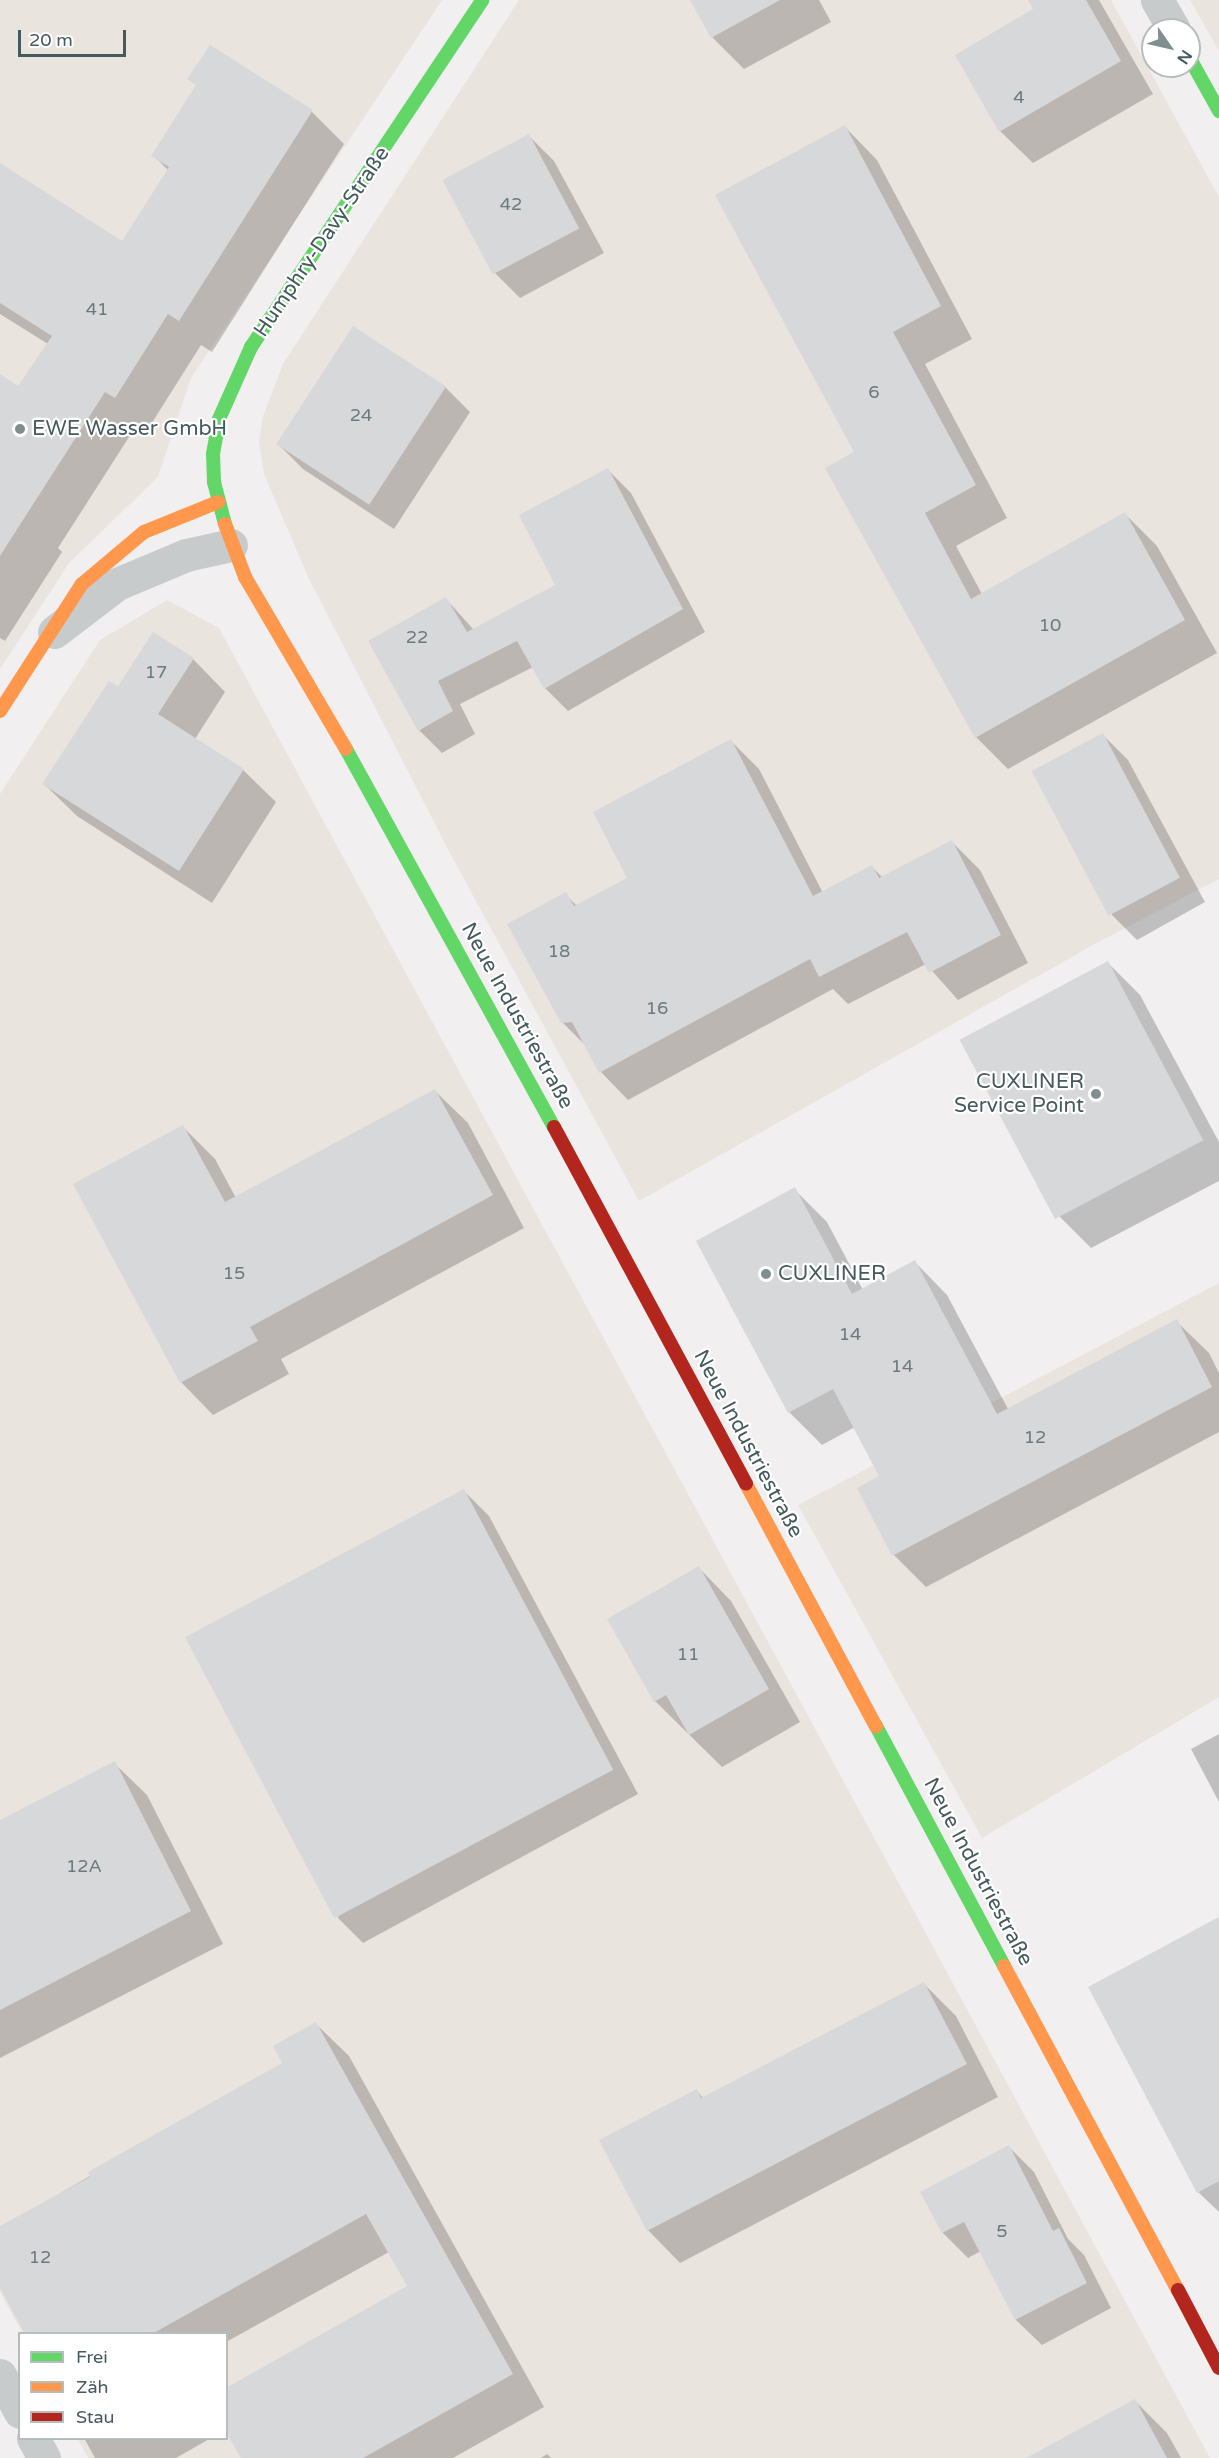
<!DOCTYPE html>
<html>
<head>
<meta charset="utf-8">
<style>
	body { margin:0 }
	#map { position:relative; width:1219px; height:2458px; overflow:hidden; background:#f1eff0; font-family:"Varela Round",sans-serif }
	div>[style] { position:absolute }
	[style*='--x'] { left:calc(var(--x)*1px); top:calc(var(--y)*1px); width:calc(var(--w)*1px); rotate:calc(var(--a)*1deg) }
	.commercial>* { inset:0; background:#eae4df }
	.shadow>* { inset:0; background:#0003 }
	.building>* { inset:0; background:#d7d8d9; transform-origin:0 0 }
	.street>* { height:33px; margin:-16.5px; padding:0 16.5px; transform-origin:16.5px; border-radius:16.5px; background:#c7cbcc }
	.fast>* { height:14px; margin:-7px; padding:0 7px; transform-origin:7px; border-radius:7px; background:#63d668 }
	.slow>* { height:14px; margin:-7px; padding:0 7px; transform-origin:7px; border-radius:7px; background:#ff974d }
	.jam>* { height:14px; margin:-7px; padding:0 7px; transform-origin:7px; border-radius:7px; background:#b3261e }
	.dots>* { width:16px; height:16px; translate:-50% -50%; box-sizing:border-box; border:3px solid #fff; border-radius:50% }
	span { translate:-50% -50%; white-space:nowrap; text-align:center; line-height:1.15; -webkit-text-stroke:4.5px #fff; paint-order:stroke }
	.number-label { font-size:18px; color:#6a7a7e }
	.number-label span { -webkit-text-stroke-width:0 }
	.street-label { font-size:21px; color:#455a5e }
	.poi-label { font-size:21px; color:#455a5e }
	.left { translate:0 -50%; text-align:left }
	.right { translate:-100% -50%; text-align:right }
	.legend { position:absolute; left:18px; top:2332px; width:210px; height:108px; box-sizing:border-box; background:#fff; border:2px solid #b5bdbf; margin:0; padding:8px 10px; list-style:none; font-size:18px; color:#455a5e }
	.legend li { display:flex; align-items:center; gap:12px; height:30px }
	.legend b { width:30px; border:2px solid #b5bdbf }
	.north { position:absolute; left:1141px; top:18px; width:60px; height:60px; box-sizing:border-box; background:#fff; border:2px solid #b5bdbf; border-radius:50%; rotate:124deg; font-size:16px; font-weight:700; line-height:24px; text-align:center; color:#455a5e }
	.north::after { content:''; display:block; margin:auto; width:21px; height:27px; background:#818e91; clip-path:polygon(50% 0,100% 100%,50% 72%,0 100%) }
	.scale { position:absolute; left:18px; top:30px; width:108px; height:27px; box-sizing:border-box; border:3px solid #455a5e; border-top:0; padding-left:8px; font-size:18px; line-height:21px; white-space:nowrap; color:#455a5e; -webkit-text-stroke:4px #fff; paint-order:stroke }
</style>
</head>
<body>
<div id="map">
	<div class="commercial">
		<i style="clip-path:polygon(0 0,442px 0,191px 378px,158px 477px,69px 563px,0 669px)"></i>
		<i style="clip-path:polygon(519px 0,1111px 0,1219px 197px,1219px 879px,1093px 945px,639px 1201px,451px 855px,309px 579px,264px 474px,259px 442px,263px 416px,283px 364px)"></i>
		<i style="clip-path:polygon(1190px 0,1219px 0,1219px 51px,1211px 37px)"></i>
		<i style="clip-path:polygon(167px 600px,219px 628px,1210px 2458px,88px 2458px,78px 2439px,226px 2438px,226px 2334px,22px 2333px,0 2292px,0 794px,100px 640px)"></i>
		<i style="clip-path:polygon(1219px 1283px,1219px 1697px,982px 1838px,798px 1505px)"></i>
	</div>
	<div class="shadow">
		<i style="clip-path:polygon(692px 0,819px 0,831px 22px,744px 69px,712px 37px)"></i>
		<i style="clip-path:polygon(1030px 0,1099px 0,1153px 94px,1033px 163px,1000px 131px,1035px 10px)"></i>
		<i style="clip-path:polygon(189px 79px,312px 112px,344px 144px,212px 352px,201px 345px,148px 429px,138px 423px,58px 548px,62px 552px,5px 641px,0 638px,0 376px,19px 388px,48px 344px,0 314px,0 165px,122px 243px,169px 171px,153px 155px,197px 86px)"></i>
		<i style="clip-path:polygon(845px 127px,877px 160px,972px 339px,925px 364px,1007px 518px,956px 546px,982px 594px,1125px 514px,1157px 546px,1217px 653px,1008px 769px,976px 737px,856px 453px)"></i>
		<i style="clip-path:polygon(528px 135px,554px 161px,604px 253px,520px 298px,495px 273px)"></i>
		<i style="clip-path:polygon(445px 387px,470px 412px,394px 529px,303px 469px,278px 444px)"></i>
		<i style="clip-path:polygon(608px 470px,631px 493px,705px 632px,568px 711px,545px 688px,533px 667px,460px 704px,475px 734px,442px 753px,419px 730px,446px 599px,474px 630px,557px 586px)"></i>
		<i style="clip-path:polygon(193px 659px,225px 692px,195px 739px,243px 770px,276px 802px,212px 903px,77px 816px,44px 784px,119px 689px)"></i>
		<i style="clip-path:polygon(1103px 735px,1128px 760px,1205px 902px,1137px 940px,1112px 915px)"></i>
		<i style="clip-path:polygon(731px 741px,759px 769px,823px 893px,872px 867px,883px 878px,952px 842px,980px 870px,1028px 963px,958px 1000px,926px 964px,848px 1004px,833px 989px,628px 1100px,601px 1072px,587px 1047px,563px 1023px,565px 894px,577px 906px,629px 879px)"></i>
		<i style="clip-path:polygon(1108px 963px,1140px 995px,1219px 1142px,1219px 1181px,1091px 1248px,1059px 1216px)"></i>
		<i style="clip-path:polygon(435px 1091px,468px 1123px,524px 1228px,281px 1359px,289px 1374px,213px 1415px,181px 1382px,183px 1127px,215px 1159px,236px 1198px)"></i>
		<i style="clip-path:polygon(794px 1189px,827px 1222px,863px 1290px,915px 1262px,947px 1295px,1008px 1409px,1176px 1321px,1209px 1353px,1219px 1373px,1219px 1432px,926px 1587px,894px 1555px,881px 1477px,855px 1427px,822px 1445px,790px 1413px,698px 1241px)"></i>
		<i style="clip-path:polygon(464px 1491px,489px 1516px,638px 1794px,363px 1943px,338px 1918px)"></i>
		<i style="clip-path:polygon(699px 1568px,731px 1601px,800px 1722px,722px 1767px,655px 1701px)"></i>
		<i style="clip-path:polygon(1219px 1734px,1219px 1802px,1191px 1749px)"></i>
		<i style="clip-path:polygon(114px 1763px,147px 1795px,223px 1944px,0 2058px,0 1821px)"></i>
		<i style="clip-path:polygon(1219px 1919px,1219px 2212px,1198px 2192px)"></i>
		<i style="clip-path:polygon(924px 1984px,956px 2016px,998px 2097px,680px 2263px,648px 2230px,697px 2091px,704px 2099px)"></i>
		<i style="clip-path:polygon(316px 2024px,349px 2056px,544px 2407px,453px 2458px,243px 2458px,409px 2287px,389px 2252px,226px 2342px,226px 2334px,27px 2334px,0 2285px,0 2228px,284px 2064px)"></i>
		<i style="clip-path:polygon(1009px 2147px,1034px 2172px,1068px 2239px,1084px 2255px,1111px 2308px,1042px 2345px,1016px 2320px,981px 2251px,968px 2258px,943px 2233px,922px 2192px)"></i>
		<i style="clip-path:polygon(1135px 2401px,1167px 2433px,1181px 2458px,1029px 2458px)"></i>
		<i style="clip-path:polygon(84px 2438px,211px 2438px,176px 2458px,95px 2458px)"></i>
		<i style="clip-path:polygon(547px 2454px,551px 2458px,541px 2458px)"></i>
	</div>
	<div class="building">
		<i style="clip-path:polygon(690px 0,780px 0,711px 38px)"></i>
		<i style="clip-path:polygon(1028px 0,1086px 0,1121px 61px,999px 132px,955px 55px,1033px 9px)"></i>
		<i style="clip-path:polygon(210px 45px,313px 110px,179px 321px,168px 314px,115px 398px,105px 392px,0 556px,0 374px,18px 386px,52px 336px,0 303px,0 163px,122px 241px,169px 167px,151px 156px,196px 85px,187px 79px)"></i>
		<i style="clip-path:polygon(845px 125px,941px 306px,893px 332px,976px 485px,925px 513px,971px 599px,1125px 512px,1185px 620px,975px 738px,825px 468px,854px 452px,715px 195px)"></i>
		<i style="left:529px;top:134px;width:107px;height:98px;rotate:62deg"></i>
		<i style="left:353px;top:326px;width:111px;height:141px;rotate:33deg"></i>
		<i style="clip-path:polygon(608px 468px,683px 609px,544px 689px,517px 641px,438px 681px,453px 711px,418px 731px,368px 641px,446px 597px,467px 632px,555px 585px,519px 515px)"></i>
		<i style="clip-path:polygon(153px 632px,194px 658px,158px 714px,244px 769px,179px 871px,42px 784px,109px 681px,118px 686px)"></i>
		<i style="left:1103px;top:733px;width:164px;height:81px;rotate:62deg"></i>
		<i style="clip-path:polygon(731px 739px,813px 896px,872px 865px,879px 878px,952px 840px,1001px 935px,929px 973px,907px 932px,819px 977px,810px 959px,599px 1073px,572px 1022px,561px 1023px,507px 924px,566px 892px,574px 906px,627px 878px,593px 812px)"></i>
		<i style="left:1108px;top:961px;width:203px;height:168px;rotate:62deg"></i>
		<i style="clip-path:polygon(435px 1089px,493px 1195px,250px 1327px,258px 1341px,180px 1383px,73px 1184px,183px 1125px,225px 1202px)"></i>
		<i style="clip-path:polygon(795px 1187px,852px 1294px,915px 1260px,997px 1414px,1177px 1319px,1212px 1387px,892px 1556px,857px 1488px,879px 1476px,833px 1389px,788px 1413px,696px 1241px)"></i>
		<i style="left:464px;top:1489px;width:318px;height:316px;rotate:62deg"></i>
		<i style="clip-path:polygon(699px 1566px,769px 1689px,689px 1735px,666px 1695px,654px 1702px,607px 1619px)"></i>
		<i style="clip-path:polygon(115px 1761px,191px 1911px,0 2010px,0 1820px)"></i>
		<i style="clip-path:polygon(1219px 1917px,1219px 2181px,1197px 2193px,1088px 1987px)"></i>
		<i style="clip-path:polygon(924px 1982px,967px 2064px,647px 2231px,599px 2140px,697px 2089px,701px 2098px)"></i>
		<i style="clip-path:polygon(316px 2022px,513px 2374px,363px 2458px,241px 2458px,226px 2432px,226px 2388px,407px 2286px,366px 2214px,152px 2334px,25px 2334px,0 2288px,0 2226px,90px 2177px,88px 2172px,282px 2063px,273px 2046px)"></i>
		<i style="clip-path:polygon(1009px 2145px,1053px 2231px,1059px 2228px,1087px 2283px,1015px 2320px,964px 2222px,942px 2233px,920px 2192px)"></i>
		<i style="clip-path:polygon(1135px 2399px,1167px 2458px,1026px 2458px)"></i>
	</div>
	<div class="street">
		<i style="--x:1157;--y:0;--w:34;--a:60"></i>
		<i style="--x:54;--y:632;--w:79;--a:-37.3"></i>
		<i style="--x:117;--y:584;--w:75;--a:-22.8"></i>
		<i style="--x:186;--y:555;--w:46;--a:-12.5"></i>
		<i style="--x:0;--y:2375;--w:42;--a:61.6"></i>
		<i style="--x:33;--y:2438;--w:23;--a:61"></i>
	</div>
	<div class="fast">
		<i style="--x:1189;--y:57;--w:62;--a:60.9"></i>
		<i style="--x:225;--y:524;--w:43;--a:-104.7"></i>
		<i style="--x:214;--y:482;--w:28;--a:-92"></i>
		<i style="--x:213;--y:454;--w:36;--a:-80"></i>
		<i style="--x:219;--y:419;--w:79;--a:-66"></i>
		<i style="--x:251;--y:347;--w:417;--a:-56.3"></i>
		<i style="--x:346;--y:749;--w:431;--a:61.2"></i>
		<i style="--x:876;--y:1726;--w:272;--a:61.9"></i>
	</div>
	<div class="slow">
		<i style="--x:225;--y:524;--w:57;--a:69.3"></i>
		<i style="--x:245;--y:577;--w:199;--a:59.6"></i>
		<i style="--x:0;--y:711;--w:151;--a:-57.2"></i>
		<i style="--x:82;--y:584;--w:81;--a:-40"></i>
		<i style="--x:144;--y:532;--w:80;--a:-22.1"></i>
		<i style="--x:746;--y:1484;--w:275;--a:61.8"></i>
		<i style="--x:1004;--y:1966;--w:368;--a:61.8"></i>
	</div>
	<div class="jam">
		<i style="--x:554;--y:1127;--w:405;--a:61.7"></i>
		<i style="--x:1178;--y:2290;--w:88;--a:62.3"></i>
	</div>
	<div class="dots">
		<i style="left:20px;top:429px;background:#818e91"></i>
		<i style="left:1096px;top:1094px;background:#818e91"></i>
		<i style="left:766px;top:1274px;background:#818e91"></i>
	</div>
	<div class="number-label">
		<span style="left:1019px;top:97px">4</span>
		<span style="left:511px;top:204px">42</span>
		<span style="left:97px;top:309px">41</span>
		<span style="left:874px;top:392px">6</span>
		<span style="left:361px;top:415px">24</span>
		<span style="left:1050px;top:625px">10</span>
		<span style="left:417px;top:637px">22</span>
		<span style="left:156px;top:672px">17</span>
		<span style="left:559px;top:951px">18</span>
		<span style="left:657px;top:1008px">16</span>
		<span style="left:234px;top:1273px">15</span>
		<span style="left:850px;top:1334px">14</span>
		<span style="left:902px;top:1366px">14</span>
		<span style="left:1035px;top:1437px">12</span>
		<span style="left:688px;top:1654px">11</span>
		<span style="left:84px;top:1866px">12A</span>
		<span style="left:1002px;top:2231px">5</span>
		<span style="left:40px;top:2257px">12</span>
	</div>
	<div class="street-label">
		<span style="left:322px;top:242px;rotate:-56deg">Humphry-Davy-Straße</span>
		<span style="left:517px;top:1016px;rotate:61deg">Neue Industriestraße</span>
		<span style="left:748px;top:1444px;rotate:62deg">Neue Industriestraße</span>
		<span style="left:978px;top:1872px;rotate:62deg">Neue Industriestraße</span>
	</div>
	<div class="poi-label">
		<span class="left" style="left:32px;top:429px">EWE Wasser GmbH</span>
		<span class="right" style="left:1084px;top:1094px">CUXLINER<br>Service Point</span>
		<span class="left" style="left:778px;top:1274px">CUXLINER</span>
	</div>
	<ul class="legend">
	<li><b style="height:8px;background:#63d668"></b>Frei</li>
	<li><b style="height:8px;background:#ff974d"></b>Zäh</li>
	<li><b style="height:8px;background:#b3261e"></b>Stau</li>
	</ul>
	<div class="north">N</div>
	<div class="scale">20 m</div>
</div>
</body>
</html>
